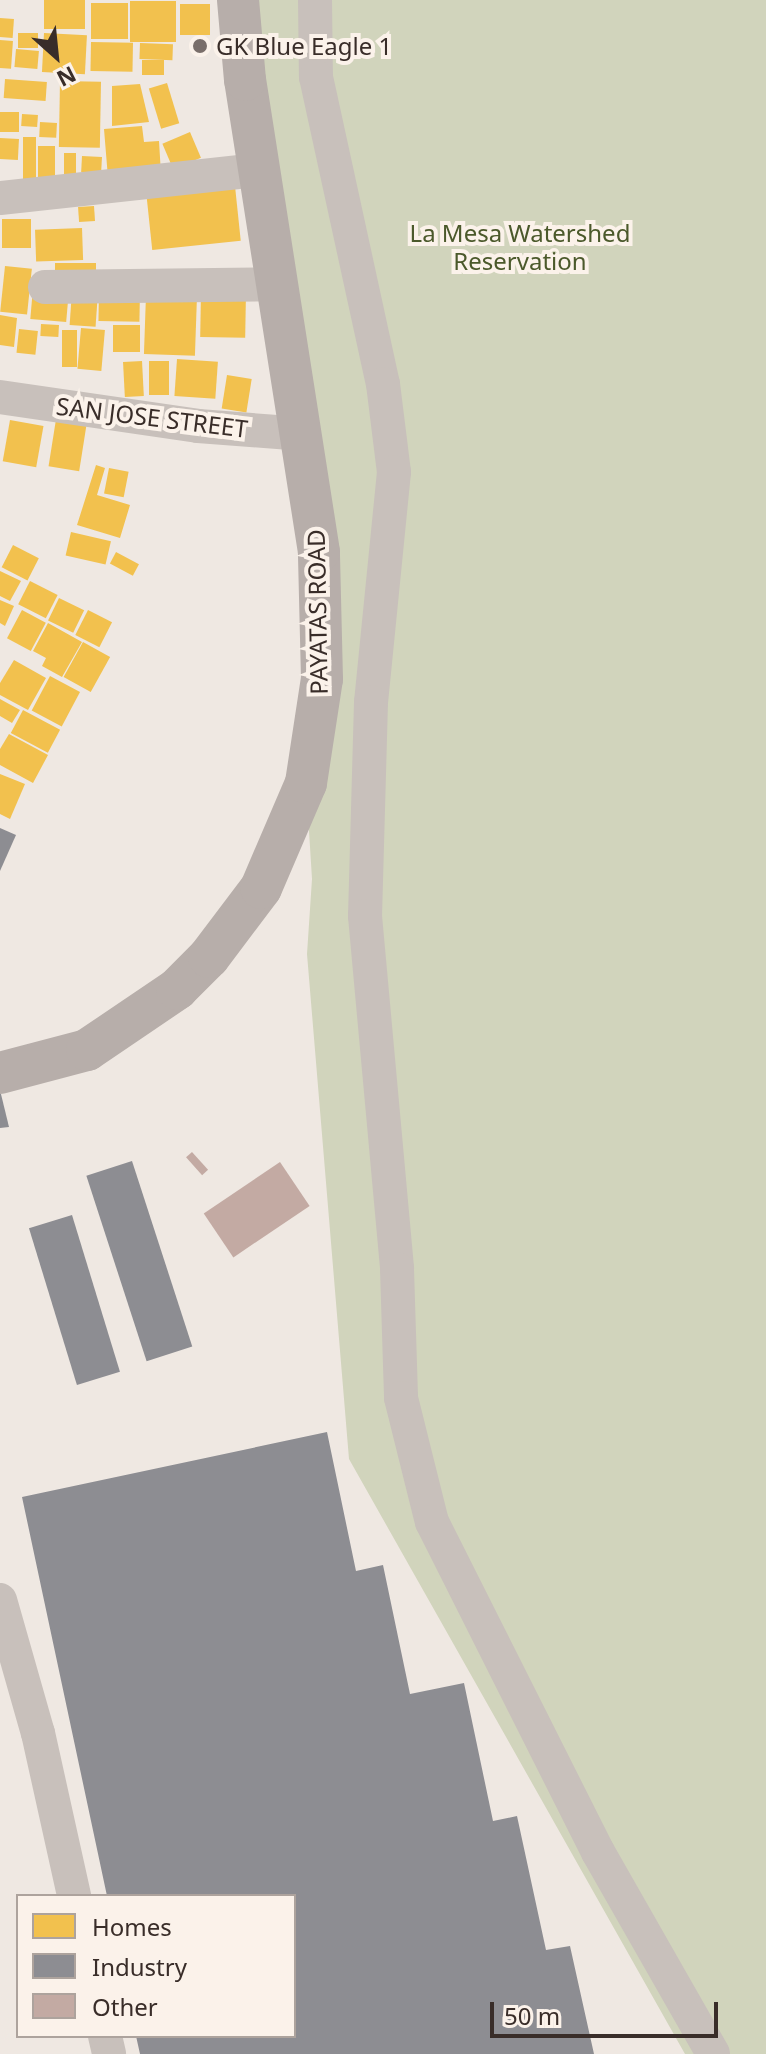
<!DOCTYPE html>
<html>
<head>
<meta charset="utf-8">
<style>
	body { margin:0 }
	#map { position:relative; width:766px; height:2054px; overflow:hidden; background:#efe8e2; font-family:"Noto Sans",sans-serif }
	div>[style] { position:absolute }
	[style*='--x'] { left:calc(var(--x)*1px); top:calc(var(--y)*1px); width:calc(var(--w)*1px); rotate:calc(var(--a)*1deg) }
	.green>* { inset:0; background:#d1d4bc }
	.homes>* { inset:0; background:#f2c14e; transform-origin:0 0 }
	.industry>* { inset:0; background:#8d8d92; transform-origin:0 0 }
	.building>* { inset:0; background:#c3aaa3; transform-origin:0 0 }
	.minor>* { height:34px; margin:-17px; padding:0 17px; transform-origin:17px; border-radius:17px; background:#c8c0bb }
	.major>* { height:42px; margin:-21px; padding:0 21px; transform-origin:21px; border-radius:21px; background:#b7aeaa }
	.dots>* { width:22px; height:22px; translate:-50% -50%; box-sizing:border-box; border:4px solid #fbf2ea; border-radius:50% }
	span { translate:-50% -50%; white-space:nowrap; text-align:center; line-height:1.15; -webkit-text-stroke:8px #fbf2ea; paint-order:stroke }
	.poi-label { font-size:24px; color:#392d29 }
	.left { translate:0 -50%; text-align:left }
	.park-label { font-size:24px; color:#4b592b }
	.street-label { font-size:24px; color:#392d29 }
	.legend { position:absolute; left:16px; top:1894px; width:280px; height:144px; box-sizing:border-box; background:#fbf2ea; border:2px solid #ada39d; margin:0; padding:10px 14px; list-style:none; font-size:24px; color:#392d29 }
	.legend li { display:flex; align-items:center; gap:16px; height:40px }
	.legend b { width:40px; border:2px solid #ada39d }
	.north { position:absolute; left:16px; top:16px; width:80px; height:80px; -webkit-text-stroke:6px #fbf2ea; paint-order:stroke; rotate:153deg; font-size:22px; font-weight:700; line-height:32px; text-align:center; color:#392d29 }
	.north::after { content:''; display:block; margin:auto; width:28px; height:36px; background:#392d29; clip-path:polygon(50% 0,100% 100%,50% 72%,0 100%) }
	.scale { position:absolute; left:490px; top:2002px; width:228px; height:36px; box-sizing:border-box; border:4px solid #392d29; border-top:0; padding-left:10px; font-size:24px; line-height:28px; white-space:nowrap; color:#392d29; -webkit-text-stroke:6px #fbf2ea; paint-order:stroke }
</style>
</head>
<body>
<div id="map">
	<div class="green">
		<i style="clip-path:polygon(238px 0,766px 0,766px 2054px,685px 2054px,349px 1459px,307px 954px,312px 879px,306px 783px,323px 639px)"></i>
	</div>
	<div class="homes">
		<i style="left:44px;top:0;width:41px;height:29px"></i>
		<i style="left:130px;top:1px;width:46px;height:41px"></i>
		<i style="left:91px;top:3px;width:37px;height:36px"></i>
		<i style="left:180px;top:4px;width:30px;height:31px"></i>
		<i style="left:0;top:18px;width:14px;height:19px;rotate:4deg"></i>
		<i style="left:18px;top:33px;width:20px;height:15px"></i>
		<i style="left:44px;top:33px;width:43px;height:39px;rotate:3deg"></i>
		<i style="left:0;top:40px;width:13px;height:28px;rotate:4deg"></i>
		<i style="left:91px;top:42px;width:42px;height:29px;rotate:1deg"></i>
		<i style="left:140px;top:43px;width:33px;height:16px;rotate:2deg"></i>
		<i style="left:16px;top:49px;width:23px;height:18px;rotate:5deg"></i>
		<i style="left:164px;top:60px;width:15px;height:22px;rotate:90deg"></i>
		<i style="left:5px;top:79px;width:42px;height:19px;rotate:4deg"></i>
		<i style="left:60px;top:81px;width:41px;height:66px;rotate:1deg"></i>
		<i style="left:167px;top:83px;width:42px;height:19px;rotate:73deg"></i>
		<i style="clip-path:polygon(140px 84px,149px 122px,112px 126px,112px 86px)"></i>
		<i style="left:0;top:112px;width:19px;height:20px"></i>
		<i style="left:22px;top:114px;width:16px;height:12px;rotate:4deg"></i>
		<i style="left:40px;top:122px;width:17px;height:15px;rotate:3deg"></i>
		<i style="clip-path:polygon(142px 126px,144px 142px,159px 141px,161px 174px,108px 178px,104px 129px)"></i>
		<i style="left:190px;top:132px;width:28px;height:30px;rotate:67deg"></i>
		<i style="left:23px;top:137px;width:13px;height:45px"></i>
		<i style="left:0;top:138px;width:19px;height:21px;rotate:3deg"></i>
		<i style="left:38px;top:146px;width:17px;height:34px"></i>
		<i style="left:64px;top:153px;width:12px;height:27px"></i>
		<i style="left:82px;top:156px;width:20px;height:16px;rotate:3deg"></i>
		<i style="left:235px;top:186px;width:55px;height:89px;rotate:84deg"></i>
		<i style="left:94px;top:206px;width:15px;height:16px;rotate:86deg"></i>
		<i style="left:2px;top:219px;width:29px;height:29px"></i>
		<i style="left:82px;top:228px;width:32px;height:47px;rotate:88deg"></i>
		<i style="left:55px;top:263px;width:41px;height:19px"></i>
		<i style="left:5px;top:266px;width:27px;height:46px;rotate:6deg"></i>
		<i style="left:33px;top:288px;width:36px;height:31px;rotate:5deg"></i>
		<i style="left:99px;top:289px;width:41px;height:32px;rotate:1deg"></i>
		<i style="left:72px;top:291px;width:26px;height:34px;rotate:4deg"></i>
		<i style="left:201px;top:291px;width:45px;height:46px;rotate:1deg"></i>
		<i style="left:146px;top:295px;width:51px;height:59px;rotate:2deg"></i>
		<i style="clip-path:polygon(0 315px,17px 318px,14px 347px,0 345px)"></i>
		<i style="left:41px;top:324px;width:18px;height:12px;rotate:3deg"></i>
		<i style="left:113px;top:325px;width:27px;height:27px"></i>
		<i style="left:81px;top:328px;width:24px;height:41px;rotate:5deg"></i>
		<i style="left:19px;top:329px;width:19px;height:24px;rotate:6deg"></i>
		<i style="left:62px;top:330px;width:15px;height:37px"></i>
		<i style="left:177px;top:359px;width:41px;height:37px;rotate:4deg"></i>
		<i style="left:142px;top:361px;width:35px;height:19px;rotate:87deg"></i>
		<i style="left:149px;top:361px;width:20px;height:34px"></i>
		<i style="left:227px;top:375px;width:25px;height:34px;rotate:9deg"></i>
		<i style="left:57px;top:413px;width:31px;height:54px;rotate:9deg"></i>
		<i style="left:10px;top:420px;width:34px;height:42px;rotate:10deg"></i>
		<i style="clip-path:polygon(96px 465px,105px 468px,97px 495px,130px 505px,120px 538px,77px 525px)"></i>
		<i style="left:109px;top:468px;width:20px;height:26px;rotate:11deg"></i>
		<i style="left:71px;top:532px;width:41px;height:24px;rotate:13deg"></i>
		<i style="left:13px;top:545px;width:29px;height:25px;rotate:27deg"></i>
		<i style="left:116px;top:552px;width:26px;height:13px;rotate:28deg"></i>
		<i style="clip-path:polygon(0 571px,21px 581px,10px 601px,0 596px)"></i>
		<i style="left:30px;top:581px;width:31px;height:26px;rotate:27deg"></i>
		<i style="left:59px;top:598px;width:28px;height:25px;rotate:26deg"></i>
		<i style="clip-path:polygon(0 600px,14px 606px,5px 626px,0 623px)"></i>
		<i style="left:22px;top:610px;width:27px;height:32px;rotate:28deg"></i>
		<i style="left:88px;top:610px;width:27px;height:28px;rotate:27deg"></i>
		<i style="clip-path:polygon(48px 623px,82px 642px,62px 677px,42px 666px,46px 658px,33px 651px)"></i>
		<i style="left:83px;top:642px;width:31px;height:40px;rotate:29deg"></i>
		<i style="clip-path:polygon(14px 660px,46px 678px,28px 710px,0 695px,0 683px)"></i>
		<i style="left:50px;top:676px;width:34px;height:39px;rotate:28deg"></i>
		<i style="clip-path:polygon(0 699px,20px 710px,12px 723px,0 716px)"></i>
		<i style="left:23px;top:710px;width:42px;height:26px;rotate:28deg"></i>
		<i style="clip-path:polygon(9px 734px,48px 755px,33px 783px,0 765px,0 749px)"></i>
		<i style="clip-path:polygon(0 774px,25px 784px,10px 819px,0 814px)"></i>
	</div>
	<div class="industry">
		<i style="clip-path:polygon(0 828px,16px 835px,0 871px)"></i>
		<i style="clip-path:polygon(0 1090px,9px 1127px,0 1128px)"></i>
		<i style="left:132px;top:1161px;width:195px;height:48px;rotate:72deg"></i>
		<i style="left:72px;top:1215px;width:164px;height:45px;rotate:73deg"></i>
		<i style="clip-path:polygon(327px 1432px,356px 1571px,383px 1565px,410px 1694px,464px 1683px,493px 1821px,517px 1816px,546px 1950px,570px 1946px,594px 2054px,140px 2054px,136px 2036px,294px 2036px,294px 1896px,107px 1896px,22px 1497px)"></i>
	</div>
	<div class="building">
		<i style="left:192px;top:1152px;width:24px;height:8px;rotate:48deg"></i>
		<i style="left:280px;top:1162px;width:53px;height:92px;rotate:56deg"></i>
	</div>
	<div class="minor">
		<i style="--x:315;--y:0;--w:77;--a:89.3"></i>
		<i style="--x:316;--y:77;--w:314;--a:77.7"></i>
		<i style="--x:383;--y:384;--w:89;--a:82.9"></i>
		<i style="--x:394;--y:472;--w:231;--a:95.7"></i>
		<i style="--x:371;--y:702;--w:214;--a:91.6"></i>
		<i style="--x:365;--y:916;--w:354;--a:84.8"></i>
		<i style="--x:397;--y:1269;--w:129;--a:88.2"></i>
		<i style="--x:401;--y:1398;--w:128;--a:76"></i>
		<i style="--x:432;--y:1522;--w:369;--a:63.3"></i>
		<i style="--x:598;--y:1852;--w:232;--a:60.3"></i>
		<i style="--x:0;--y:198;--w:260;--a:-6.2"></i>
		<i style="--x:45;--y:287;--w:233;--a:-0.7"></i>
		<i style="--x:0;--y:397;--w:200;--a:8.3"></i>
		<i style="--x:198;--y:426;--w:106;--a:4.3"></i>
		<i style="--x:0;--y:1600;--w:138;--a:74.1"></i>
		<i style="--x:38;--y:1733;--w:167;--a:77.5"></i>
		<i style="--x:105;--y:2036;--w:18;--a:77"></i>
	</div>
	<div class="major">
		<i style="--x:0;--y:1073;--w:90;--a:-14.8"></i>
		<i style="--x:87;--y:1050;--w:109;--a:-34.1"></i>
		<i style="--x:177;--y:989;--w:45;--a:-45"></i>
		<i style="--x:209;--y:957;--w:86;--a:-53"></i>
		<i style="--x:261;--y:888;--w:114;--a:-66.8"></i>
		<i style="--x:306;--y:783;--w:105;--a:-81.3"></i>
		<i style="--x:322;--y:679;--w:127;--a:-91.4"></i>
		<i style="--x:319;--y:552;--w:478;--a:-98.9"></i>
		<i style="--x:245;--y:80;--w:80;--a:-95"></i>
	</div>
	<div class="dots">
		<i style="left:200px;top:46px;background:#796e6a"></i>
	</div>
	<div class="poi-label">
		<span class="left" style="left:216px;top:46px">GK Blue Eagle 1</span>
	</div>
	<div class="park-label">
		<span style="left:520px;top:247px">La Mesa Watershed<br>Reservation</span>
	</div>
	<div class="street-label">
		<span style="left:152px;top:417px;rotate:7deg">SAN JOSE STREET</span>
		<span style="left:317px;top:612px;rotate:-91deg">PAYATAS ROAD</span>
	</div>
	<ul class="legend">
	<li><b style="height:22px;background:#f2c14e"></b>Homes</li>
	<li><b style="height:22px;background:#8d8d92"></b>Industry</li>
	<li><b style="height:22px;background:#c3aaa3"></b>Other</li>
	</ul>
	<div class="north">N</div>
	<div class="scale">50 m</div>
</div>
</body>
</html>
